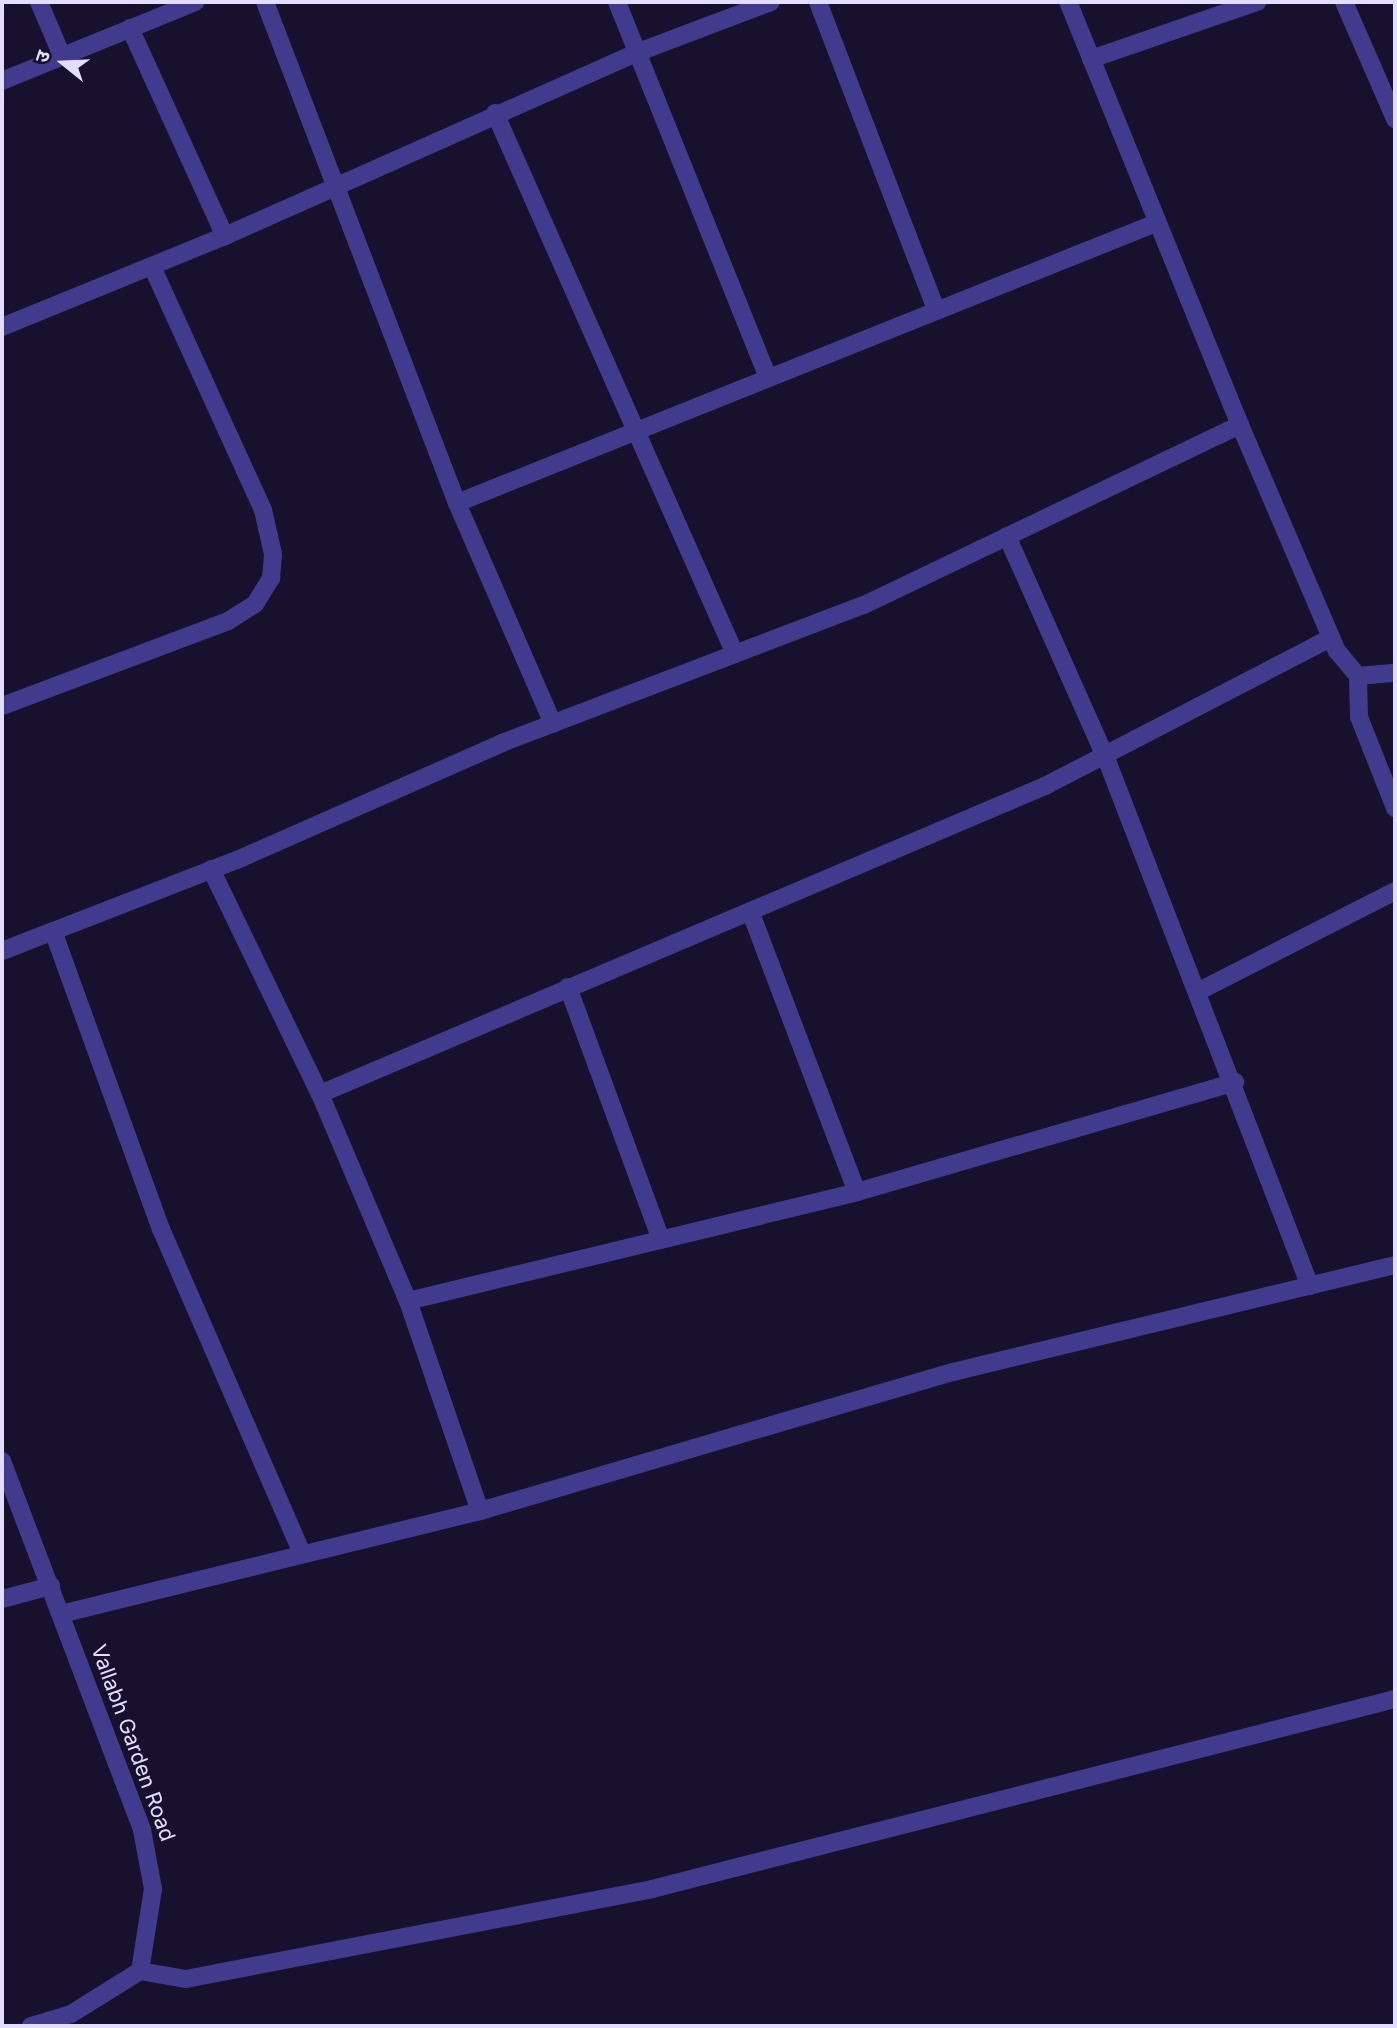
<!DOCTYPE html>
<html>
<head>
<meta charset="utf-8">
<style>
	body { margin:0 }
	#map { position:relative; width:1397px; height:2028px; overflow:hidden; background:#17112e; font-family:Inter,"Noto Sans Devanagari",sans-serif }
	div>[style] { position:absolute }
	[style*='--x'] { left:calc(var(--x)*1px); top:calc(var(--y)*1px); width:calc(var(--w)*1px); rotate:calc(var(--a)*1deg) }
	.street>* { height:18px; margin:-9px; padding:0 9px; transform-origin:9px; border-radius:9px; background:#413b8e }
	span { translate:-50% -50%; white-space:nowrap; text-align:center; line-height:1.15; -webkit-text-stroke:5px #17112e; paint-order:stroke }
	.street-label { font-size:21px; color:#e3deff }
	.frame { position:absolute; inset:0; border:4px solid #e3deff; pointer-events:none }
	.north { position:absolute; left:28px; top:28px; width:70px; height:70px; -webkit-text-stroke:5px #17112e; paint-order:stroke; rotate:288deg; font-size:19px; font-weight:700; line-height:28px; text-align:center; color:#e3deff }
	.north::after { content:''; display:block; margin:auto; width:24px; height:32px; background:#e3deff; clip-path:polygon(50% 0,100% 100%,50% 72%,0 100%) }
</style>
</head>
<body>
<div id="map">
	<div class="street">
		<i style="--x:39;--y:2;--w:59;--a:66.9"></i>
		<i style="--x:265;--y:2;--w:537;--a:69.03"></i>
		<i style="--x:457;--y:503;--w:241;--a:66.5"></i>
		<i style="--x:617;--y:2;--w:403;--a:68.1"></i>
		<i style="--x:818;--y:2;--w:329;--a:69"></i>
		<i style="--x:1344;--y:2;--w:128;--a:66.4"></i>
		<i style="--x:130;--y:28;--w:229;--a:65.5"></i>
		<i style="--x:1091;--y:59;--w:176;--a:-19"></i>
		<i style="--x:2;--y:81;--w:209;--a:-22.2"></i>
		<i style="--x:495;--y:113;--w:592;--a:66.08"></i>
		<i style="--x:2;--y:327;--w:241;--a:-22.2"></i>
		<i style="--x:225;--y:236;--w:450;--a:-24"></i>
		<i style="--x:636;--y:53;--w:144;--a:-20.7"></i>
		<i style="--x:1240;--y:425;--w:246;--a:66.8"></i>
		<i style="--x:1337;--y:651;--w:33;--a:50"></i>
		<i style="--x:1358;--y:676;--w:37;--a:-5"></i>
		<i style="--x:457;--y:503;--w:753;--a:-21.83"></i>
		<i style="--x:1007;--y:536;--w:243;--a:66"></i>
		<i style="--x:1106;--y:758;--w:566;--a:68.88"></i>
		<i style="--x:1358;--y:676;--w:41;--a:88.6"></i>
		<i style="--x:1359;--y:717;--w:98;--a:68.4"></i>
		<i style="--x:2;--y:706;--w:241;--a:-20.6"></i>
		<i style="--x:228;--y:621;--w:32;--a:-32"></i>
		<i style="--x:255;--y:604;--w:31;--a:-58"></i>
		<i style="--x:271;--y:578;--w:24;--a:-85"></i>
		<i style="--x:273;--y:554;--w:45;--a:-102.8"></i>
		<i style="--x:263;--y:510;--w:268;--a:-114.5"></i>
		<i style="--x:211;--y:869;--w:250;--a:64.2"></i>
		<i style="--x:320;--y:1094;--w:225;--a:67"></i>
		<i style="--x:408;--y:1301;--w:222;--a:71.1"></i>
		<i style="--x:752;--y:916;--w:295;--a:69.2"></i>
		<i style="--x:53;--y:931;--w:317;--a:70.1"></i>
		<i style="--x:161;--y:1229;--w:354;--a:66.5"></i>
		<i style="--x:2;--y:951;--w:252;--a:-21.2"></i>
		<i style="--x:237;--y:860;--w:290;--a:-23.8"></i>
		<i style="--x:502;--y:743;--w:387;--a:-20.9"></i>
		<i style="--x:864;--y:605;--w:417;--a:-25.6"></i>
		<i style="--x:1240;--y:425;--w:457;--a:-112.1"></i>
		<i style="--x:568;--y:987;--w:266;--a:69.8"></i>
		<i style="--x:1199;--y:991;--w:220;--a:-27"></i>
		<i style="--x:320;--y:1094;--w:788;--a:-23.02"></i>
		<i style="--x:1045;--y:786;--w:322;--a:-27.4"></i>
		<i style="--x:408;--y:1301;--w:462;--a:-13.6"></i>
		<i style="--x:857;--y:1192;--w:394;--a:-16.2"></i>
		<i style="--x:2;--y:1461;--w:395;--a:69.2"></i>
		<i style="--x:142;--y:1830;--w:60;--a:79.4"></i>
		<i style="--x:153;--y:1889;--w:83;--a:99"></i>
		<i style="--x:140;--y:1971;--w:81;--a:148.1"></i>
		<i style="--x:71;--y:2014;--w:42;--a:163.3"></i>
		<i style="--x:2;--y:1599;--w:51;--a:-14.9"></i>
		<i style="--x:61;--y:1614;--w:431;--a:-13.8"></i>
		<i style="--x:480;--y:1511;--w:493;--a:-16.4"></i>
		<i style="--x:953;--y:1372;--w:455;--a:-13.6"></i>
		<i style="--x:140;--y:1971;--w:47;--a:9.9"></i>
		<i style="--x:186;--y:1979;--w:475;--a:-10.9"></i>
		<i style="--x:652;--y:1889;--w:767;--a:-14.34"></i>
	</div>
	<div class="street-label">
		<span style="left:133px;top:1743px;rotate:70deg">Vallabh Garden Road</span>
	</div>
	<div class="frame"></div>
	<div class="north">उ</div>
</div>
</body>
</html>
